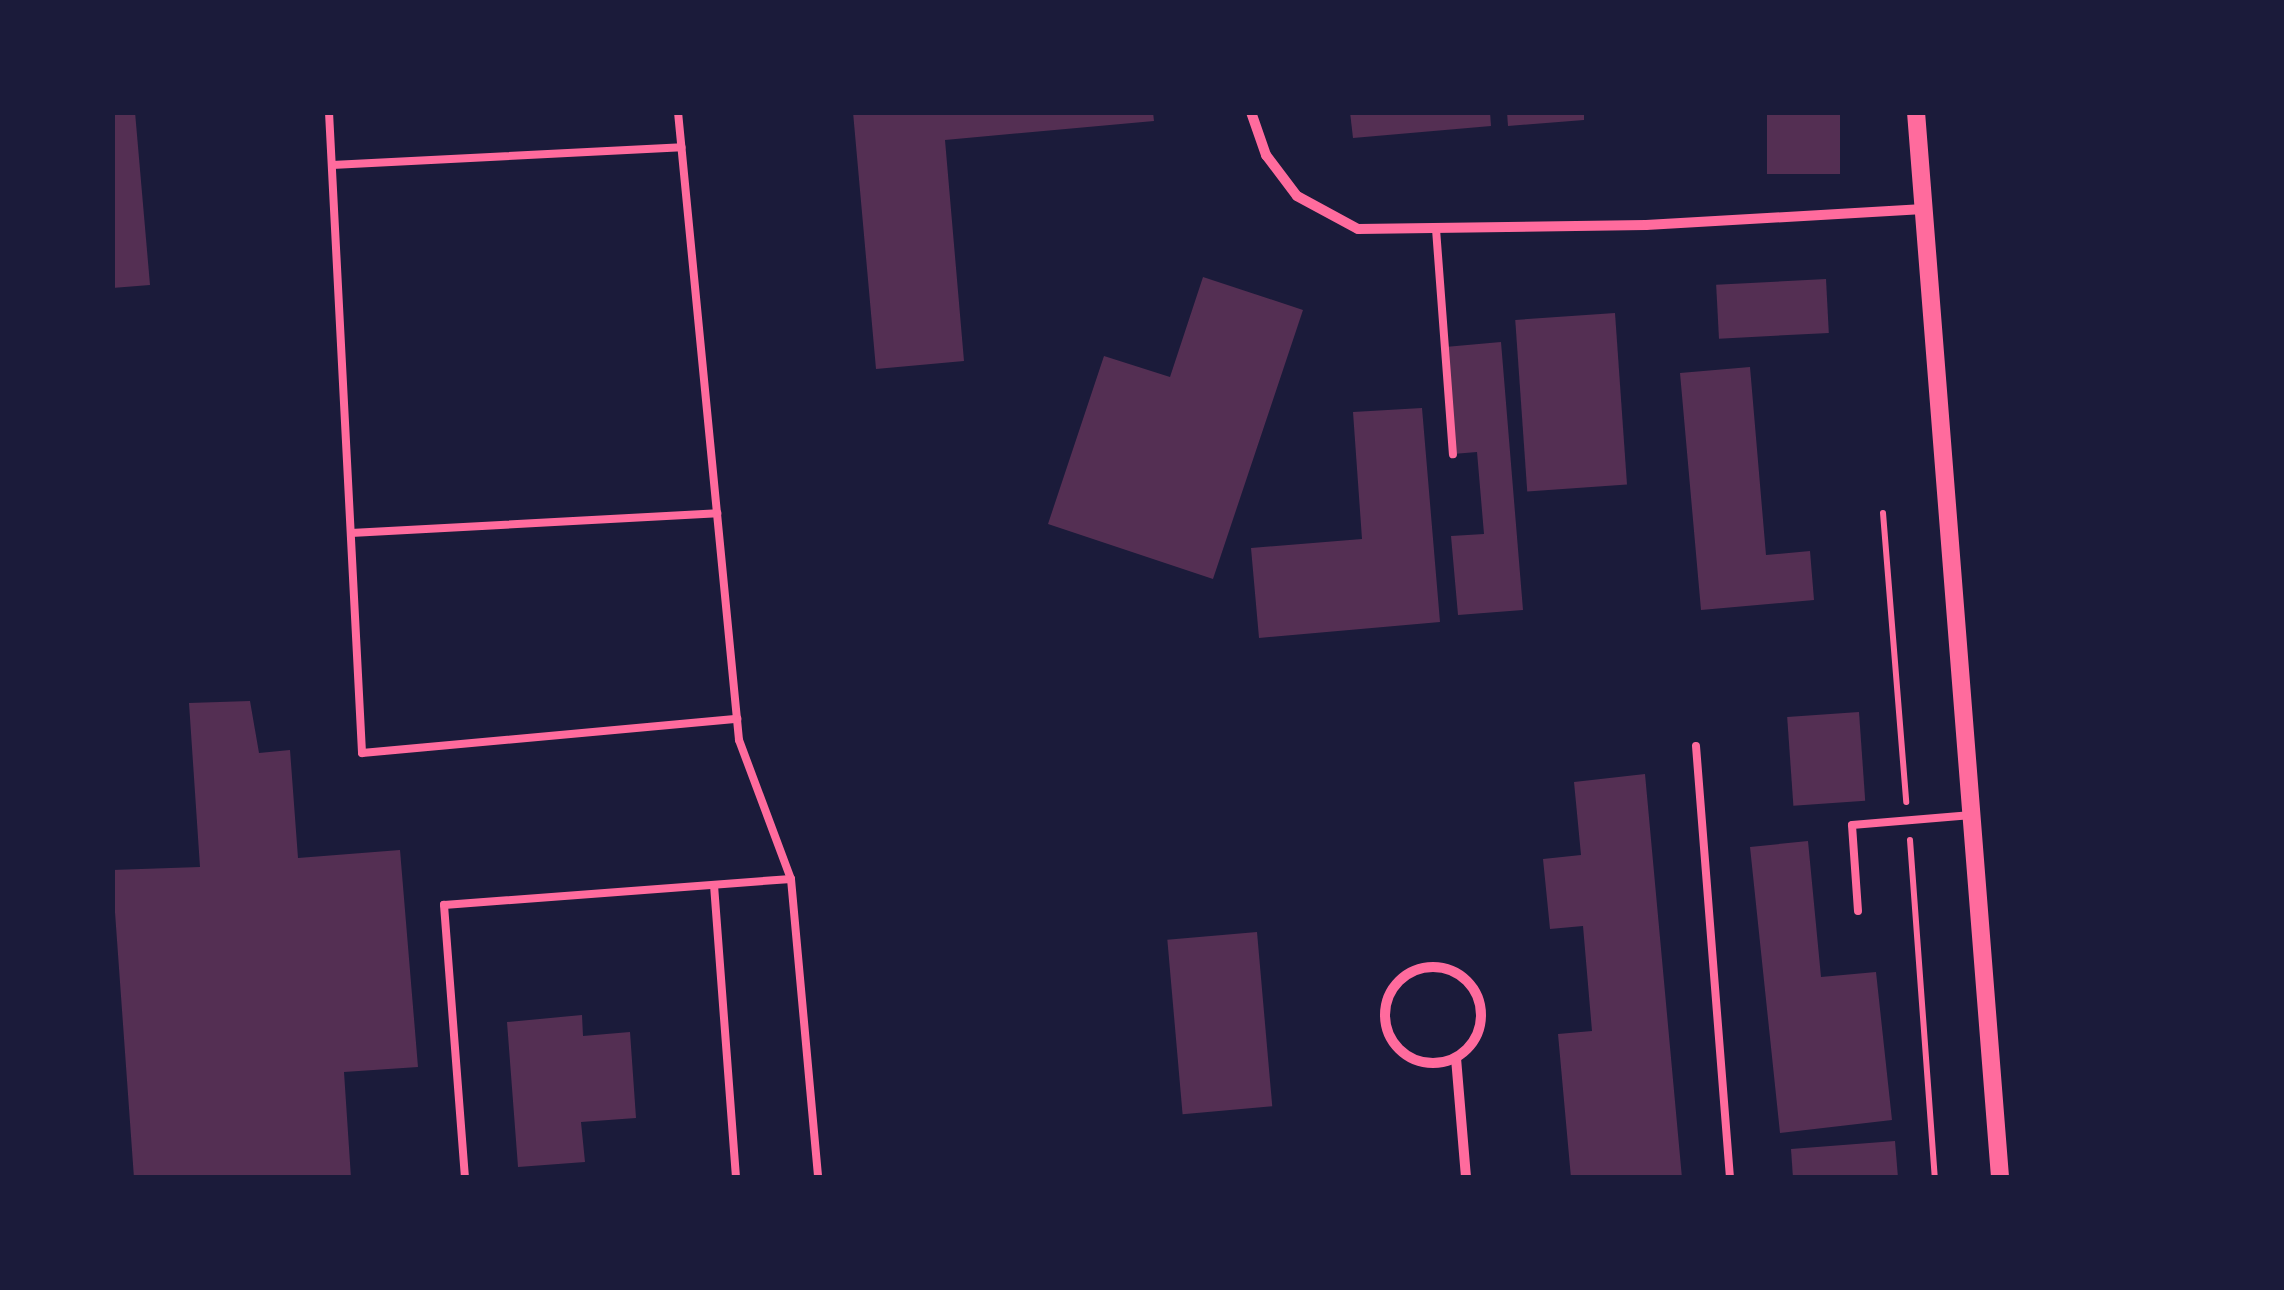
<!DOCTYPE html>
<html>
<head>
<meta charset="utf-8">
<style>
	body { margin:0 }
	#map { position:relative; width:2284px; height:1290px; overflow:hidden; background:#1b1b3a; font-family:Merriweather,serif }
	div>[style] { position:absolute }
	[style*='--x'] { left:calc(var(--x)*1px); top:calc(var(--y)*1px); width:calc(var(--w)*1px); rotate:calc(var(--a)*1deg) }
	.building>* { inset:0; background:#542f53; transform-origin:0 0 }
	.path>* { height:6px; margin:-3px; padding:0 3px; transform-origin:3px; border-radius:3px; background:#ff6b9d }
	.service>* { height:8px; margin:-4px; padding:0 4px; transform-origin:4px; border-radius:4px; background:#ff6b9d }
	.minor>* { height:10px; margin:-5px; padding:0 5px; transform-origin:5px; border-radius:5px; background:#ff6b9d }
	.minor>.ring { margin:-5px; padding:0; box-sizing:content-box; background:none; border:10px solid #ff6b9d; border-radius:50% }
	.tertiary>* { height:18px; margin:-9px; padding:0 9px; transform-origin:9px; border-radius:9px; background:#ff6b9d }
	span { translate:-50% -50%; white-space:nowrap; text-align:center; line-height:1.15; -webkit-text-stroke:10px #1b1b3a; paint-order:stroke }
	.frame { position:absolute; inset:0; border:115px solid #1b1b3a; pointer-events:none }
</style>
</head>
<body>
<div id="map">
	<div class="building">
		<i style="clip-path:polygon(112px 112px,135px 112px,150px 285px,112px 288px)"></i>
		<i style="clip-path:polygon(853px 112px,1153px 112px,1154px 121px,945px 140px,964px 361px,876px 369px)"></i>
		<i style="clip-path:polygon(1350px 112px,1490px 112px,1491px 126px,1353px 138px)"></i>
		<i style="clip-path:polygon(1507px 112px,1584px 112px,1584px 120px,1508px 126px)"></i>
		<i style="left:1767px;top:112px;width:73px;height:62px"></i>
		<i style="clip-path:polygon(1203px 277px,1303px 310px,1213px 579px,1048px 524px,1104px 356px,1170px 377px)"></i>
		<i style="left:1826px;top:279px;width:54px;height:110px;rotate:87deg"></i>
		<i style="left:1615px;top:313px;width:172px;height:100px;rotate:86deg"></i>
		<i style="clip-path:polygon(1501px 342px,1523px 610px,1458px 615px,1451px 536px,1484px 534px,1477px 452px,1453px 454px,1445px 347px)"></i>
		<i style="clip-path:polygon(1750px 367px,1766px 555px,1810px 551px,1814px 600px,1701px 610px,1680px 373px)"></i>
		<i style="clip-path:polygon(1422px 408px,1440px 622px,1259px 638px,1251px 548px,1362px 539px,1353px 412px)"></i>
		<i style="clip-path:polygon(250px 701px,259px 753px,290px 750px,298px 858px,400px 850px,418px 1067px,344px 1072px,351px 1178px,134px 1178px,112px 870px,200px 867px,189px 703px)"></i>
		<i style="left:1859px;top:712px;width:89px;height:72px;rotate:86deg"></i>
		<i style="clip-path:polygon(1645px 774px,1682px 1178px,1571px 1178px,1558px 1034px,1592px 1031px,1583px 926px,1550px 929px,1543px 859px,1581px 855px,1574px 782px)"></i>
		<i style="clip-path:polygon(1808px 841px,1821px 977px,1876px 972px,1892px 1120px,1780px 1133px,1750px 847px)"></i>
		<i style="left:1257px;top:932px;width:175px;height:90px;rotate:85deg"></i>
		<i style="clip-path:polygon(582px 1015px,583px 1036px,630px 1032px,636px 1118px,581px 1122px,585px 1162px,518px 1167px,507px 1022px)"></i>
		<i style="clip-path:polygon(1895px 1141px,1898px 1178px,1793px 1178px,1791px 1149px)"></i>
	</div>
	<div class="path">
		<i style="--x:1883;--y:513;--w:290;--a:85.4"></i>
		<i style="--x:1910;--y:840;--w:339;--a:85.8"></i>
	</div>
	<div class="service">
		<i style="--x:329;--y:112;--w:642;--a:87.05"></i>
		<i style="--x:362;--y:753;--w:377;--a:-5.2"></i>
		<i style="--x:678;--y:112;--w:631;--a:84.45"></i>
		<i style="--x:739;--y:740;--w:148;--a:69.5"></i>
		<i style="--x:332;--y:165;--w:350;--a:-2.9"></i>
		<i style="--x:1436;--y:229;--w:226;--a:85.7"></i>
		<i style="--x:351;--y:533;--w:367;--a:-3.1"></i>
		<i style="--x:1696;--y:746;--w:433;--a:85.5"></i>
		<i style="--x:714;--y:885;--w:294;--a:85.7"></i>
		<i style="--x:1858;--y:911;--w:86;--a:-94"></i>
		<i style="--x:1852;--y:825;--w:120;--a:-4.8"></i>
		<i style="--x:465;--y:1178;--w:274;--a:-94.4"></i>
		<i style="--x:444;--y:905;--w:348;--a:-4.3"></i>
		<i style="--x:791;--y:879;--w:300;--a:84.8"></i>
	</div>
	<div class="minor">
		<i style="--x:1251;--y:112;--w:46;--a:70.8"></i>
		<i style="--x:1266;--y:155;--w:51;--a:52.9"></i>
		<i style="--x:1297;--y:196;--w:69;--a:28.4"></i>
		<i style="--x:1358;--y:229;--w:288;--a:-0.8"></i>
		<i style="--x:1646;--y:225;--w:278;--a:-3.3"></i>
		<i class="ring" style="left:1385px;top:967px;width:86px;height:86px"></i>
		<i style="--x:1456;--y:1058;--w:120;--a:85.2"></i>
	</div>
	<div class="tertiary">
		<i style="--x:1916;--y:112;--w:1069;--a:85.49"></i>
	</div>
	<div class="frame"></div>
</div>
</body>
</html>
